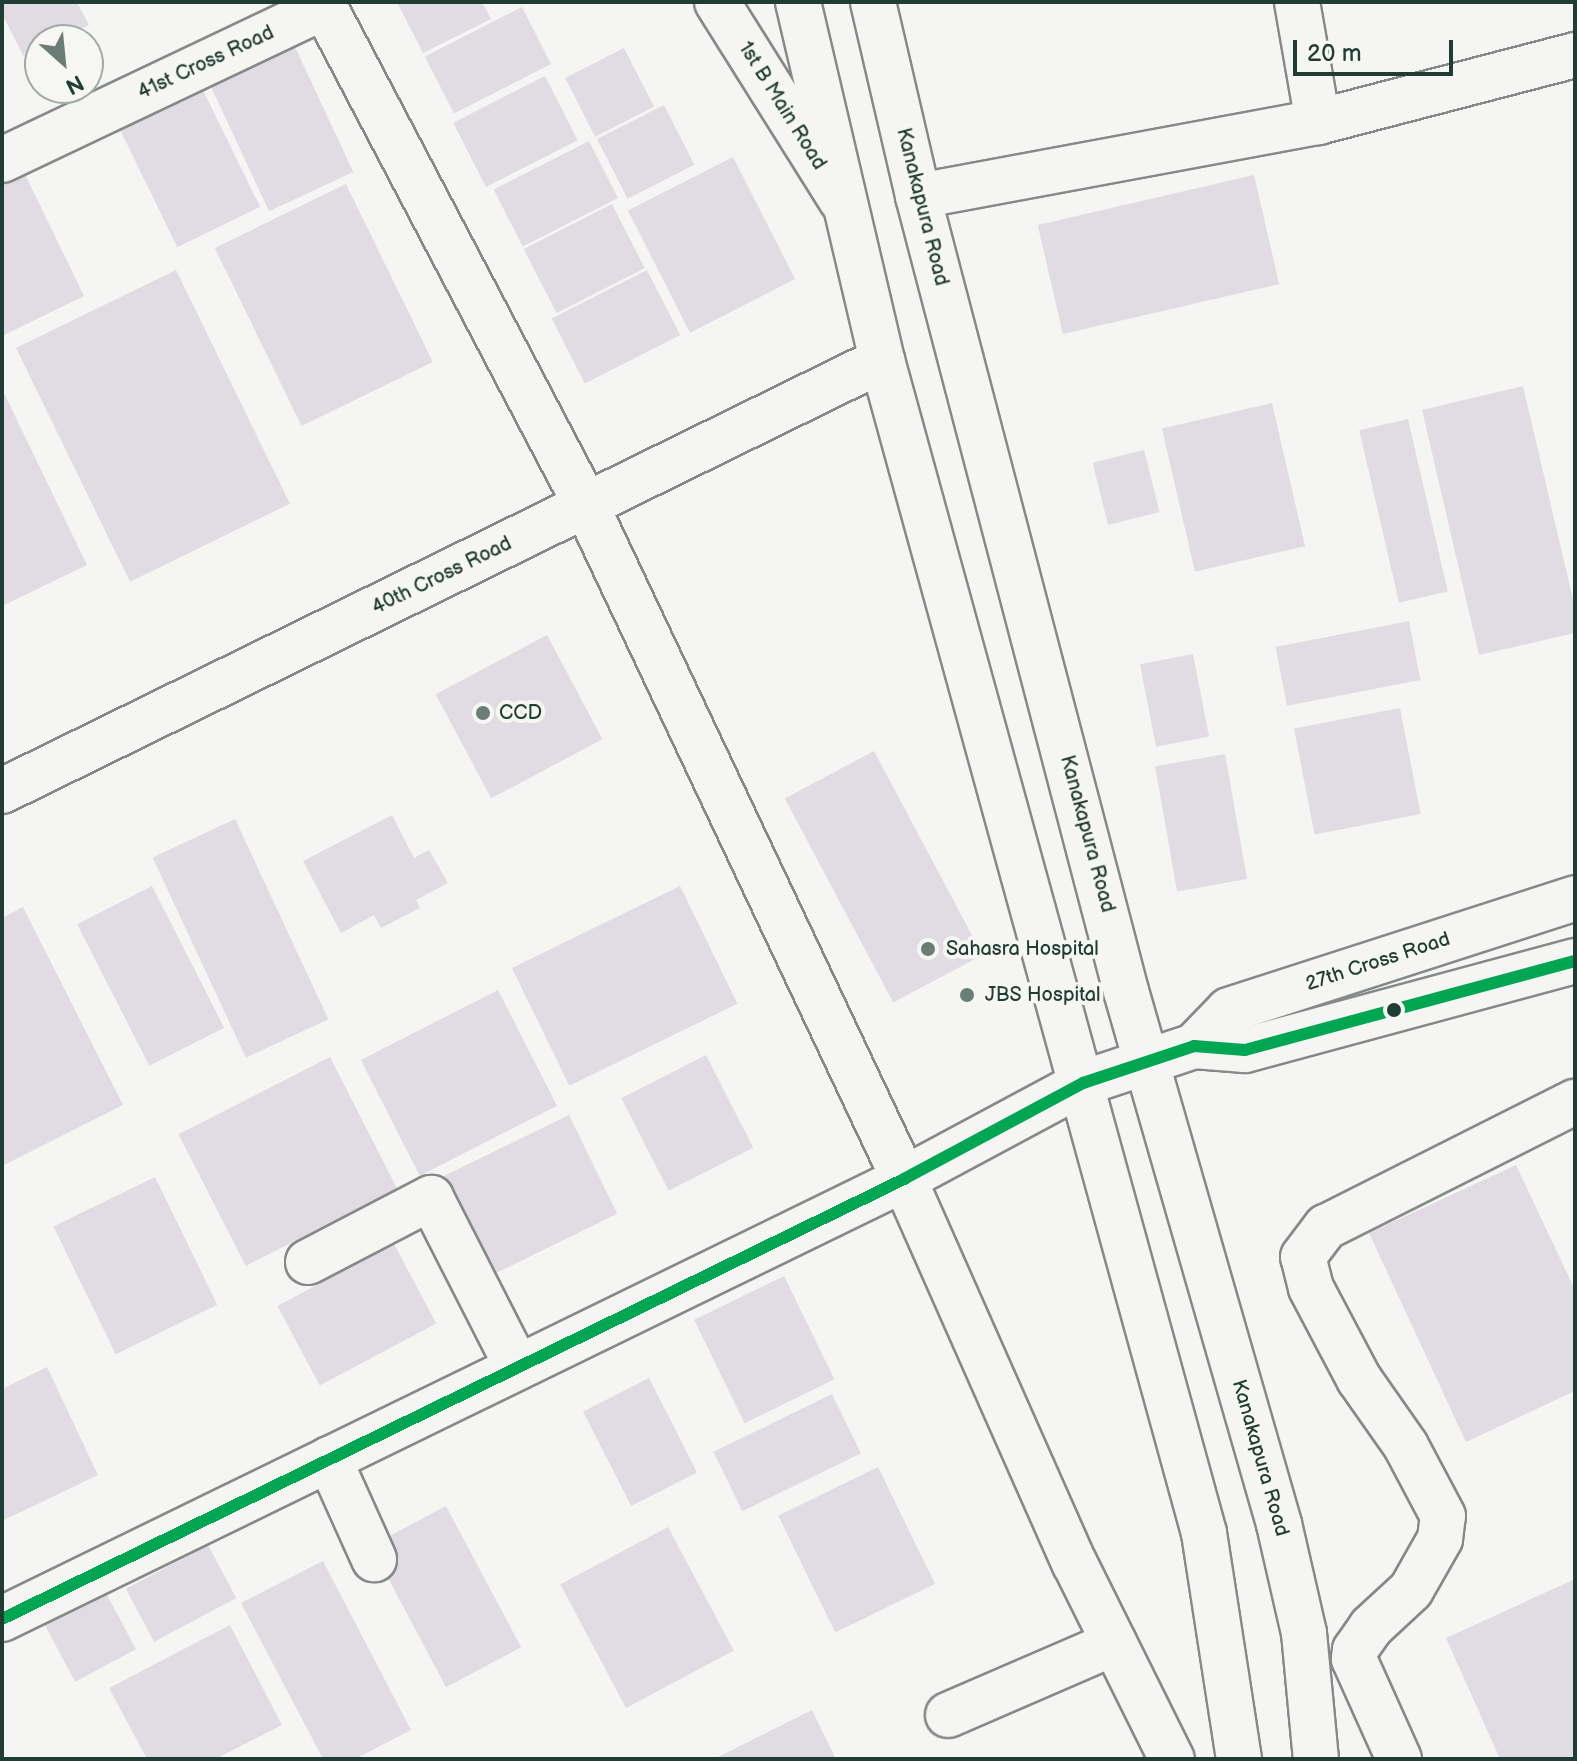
<!DOCTYPE html>
<html>
<head>
<meta charset="utf-8">
<style>
	body { margin:0 }
	#map { position:relative; width:1577px; height:1761px; overflow:hidden; background:#f5f5f3; font-family:"Balsamiq Sans",sans-serif }
	div>[style] { position:absolute }
	[style*='--x'] { left:calc(var(--x)*1px); top:calc(var(--y)*1px); width:calc(var(--w)*1px); rotate:calc(var(--a)*1deg) }
	.building>* { inset:0; background:#e1dce4; transform-origin:0 0 }
	.roads { filter:drop-shadow(2px 0 #858a88) drop-shadow(-2px 0 #858a88) drop-shadow(0 2px #858a88) drop-shadow(0 -2px #858a88) }
	.minor>* { height:44px; margin:-22px; padding:0 22px; transform-origin:22px; border-radius:22px; background:#f5f5f3 }
	.major>* { height:44px; margin:-22px; padding:0 22px; transform-origin:22px; border-radius:22px; background:#f5f5f3 }
	.bus-1>* { height:12px; margin:-6px; padding:0 6px; transform-origin:6px; border-radius:6px; background:#00a651 }
	.dots>* { width:22px; height:22px; translate:-50% -50%; box-sizing:border-box; border:4px solid #f6f6f2; border-radius:50% }
	span { translate:-50% -50%; white-space:nowrap; text-align:center; line-height:1.15; -webkit-text-stroke:8px #f6f6f2; paint-order:stroke }
	.street-label { font-size:20px; color:#1f3d34 }
	.poi-label { font-size:20px; color:#1f3d34 }
	.left { translate:0 -50%; text-align:left }
	.frame { position:absolute; inset:0; border:4px solid #1f3d34; pointer-events:none }
	.north { position:absolute; left:24px; top:24px; width:80px; height:80px; box-sizing:border-box; background:#f6f6f2; border:2px solid #a0aca6; border-radius:50%; rotate:153deg; font-size:22px; font-weight:700; line-height:32px; text-align:center; color:#1f3d34 }
	.north::after { content:''; display:block; margin:auto; width:28px; height:36px; background:#6a7d77; clip-path:polygon(50% 0,100% 100%,50% 72%,0 100%) }
	.scale { position:absolute; left:1293px; top:40px; width:160px; height:36px; box-sizing:border-box; border:4px solid #1f3d34; border-top:0; padding-left:10px; font-size:24px; line-height:28px; white-space:nowrap; color:#1f3d34; -webkit-text-stroke:6px #f6f6f2; paint-order:stroke }
</style>
</head>
<body>
<div id="map">
	<div class="building">
		<i style="clip-path:polygon(2px 2px,77px 2px,89px 25px,58px 40px,40px 40px,40px 49px,24px 57px,2px 14px)"></i>
		<i style="clip-path:polygon(397px 2px,482px 2px,491px 19px,423px 53px)"></i>
		<i style="left:522px;top:7px;width:64px;height:109px;rotate:63deg"></i>
		<i style="left:295px;top:47px;width:138px;height:93px;rotate:65deg"></i>
		<i style="left:624px;top:48px;width:66px;height:66px;rotate:63deg"></i>
		<i style="left:545px;top:76px;width:72px;height:103px;rotate:63deg"></i>
		<i style="left:203px;top:90px;width:130px;height:92px;rotate:64deg"></i>
		<i style="left:664px;top:105px;width:67px;height:75px;rotate:63deg"></i>
		<i style="left:589px;top:141px;width:64px;height:107px;rotate:63deg"></i>
		<i style="left:733px;top:157px;width:137px;height:118px;rotate:63deg"></i>
		<i style="clip-path:polygon(21px 166px,84px 296px,2px 336px,2px 175px)"></i>
		<i style="left:1254px;top:175px;width:112px;height:222px;rotate:77deg"></i>
		<i style="left:346px;top:184px;width:198px;height:146px;rotate:64deg"></i>
		<i style="left:612px;top:204px;width:72px;height:99px;rotate:63deg"></i>
		<i style="left:176px;top:270px;width:260px;height:178px;rotate:64deg"></i>
		<i style="left:647px;top:270px;width:73px;height:107px;rotate:63deg"></i>
		<i style="clip-path:polygon(1523px 386px,1575px 608px,1575px 633px,1479px 655px,1422px 410px)"></i>
		<i style="clip-path:polygon(2px 389px,87px 565px,2px 606px)"></i>
		<i style="left:1272px;top:403px;width:147px;height:113px;rotate:77deg"></i>
		<i style="left:1408px;top:419px;width:177px;height:50px;rotate:77deg"></i>
		<i style="left:1144px;top:450px;width:64px;height:53px;rotate:76deg"></i>
		<i style="left:1409px;top:621px;width:60px;height:136px;rotate:79deg"></i>
		<i style="left:547px;top:635px;width:118px;height:126px;rotate:62deg"></i>
		<i style="left:1193px;top:654px;width:84px;height:54px;rotate:79deg"></i>
		<i style="left:1400px;top:708px;width:108px;height:108px;rotate:79deg"></i>
		<i style="left:874px;top:751px;width:231px;height:101px;rotate:62deg"></i>
		<i style="left:1225px;top:754px;width:127px;height:71px;rotate:80deg"></i>
		<i style="clip-path:polygon(392px 815px,414px 858px,429px 850px,448px 883px,416px 900px,420px 908px,381px 928px,374px 915px,341px 933px,303px 861px)"></i>
		<i style="left:235px;top:819px;width:221px;height:91px;rotate:65deg"></i>
		<i style="left:152px;top:886px;width:159px;height:84px;rotate:63deg"></i>
		<i style="left:680px;top:886px;width:131px;height:187px;rotate:64deg"></i>
		<i style="clip-path:polygon(23px 907px,123px 1105px,2px 1166px,2px 918px)"></i>
		<i style="left:498px;top:990px;width:130px;height:154px;rotate:63deg"></i>
		<i style="left:706px;top:1055px;width:104px;height:95px;rotate:63deg"></i>
		<i style="left:330px;top:1057px;width:148px;height:170px;rotate:63deg"></i>
		<i style="left:569px;top:1115px;width:110px;height:149px;rotate:64deg"></i>
		<i style="clip-path:polygon(1516px 1165px,1575px 1290px,1575px 1391px,1466px 1442px,1369px 1233px)"></i>
		<i style="left:155px;top:1177px;width:142px;height:113px;rotate:64deg"></i>
		<i style="left:394px;top:1244px;width:90px;height:132px;rotate:62deg"></i>
		<i style="left:784px;top:1276px;width:115px;height:100px;rotate:64deg"></i>
		<i style="clip-path:polygon(47px 1367px,98px 1475px,2px 1521px,2px 1389px)"></i>
		<i style="left:649px;top:1378px;width:106px;height:74px;rotate:63deg"></i>
		<i style="left:832px;top:1394px;width:66px;height:132px;rotate:64deg"></i>
		<i style="left:878px;top:1467px;width:130px;height:111px;rotate:64deg"></i>
		<i style="left:446px;top:1506px;width:160px;height:85px;rotate:62deg"></i>
		<i style="left:668px;top:1527px;width:140px;height:122px;rotate:62deg"></i>
		<i style="left:208px;top:1545px;width:60px;height:93px;rotate:62deg"></i>
		<i style="clip-path:polygon(323px 1561px,411px 1730px,355px 1759px,323px 1759px,241px 1603px)"></i>
		<i style="clip-path:polygon(1575px 1579px,1575px 1759px,1500px 1759px,1446px 1638px)"></i>
		<i style="left:105px;top:1591px;width:66px;height:69px;rotate:62deg"></i>
		<i style="clip-path:polygon(230px 1625px,282px 1725px,215px 1759px,147px 1759px,109px 1688px)"></i>
		<i style="clip-path:polygon(812px 1710px,836px 1759px,714px 1759px)"></i>
	</div>
	<div class="roads">
		<div class="minor">
			<i style="--x:322;--y:2;--w:568;--a:62.31"></i>
			<i style="--x:586;--y:505;--w:745;--a:64.74"></i>
			<i style="--x:904;--y:1179;--w:421;--a:66.1"></i>
			<i style="--x:1075;--y:1564;--w:218;--a:63.6"></i>
			<i style="--x:717;--y:2;--w:234;--a:57.9"></i>
			<i style="--x:1297;--y:2;--w:122;--a:80.1"></i>
			<i style="--x:2;--y:160;--w:357;--a:-25.4"></i>
			<i style="--x:918;--y:196;--w:407;--a:-10.5"></i>
			<i style="--x:1318;--y:122;--w:266;--a:-14.6"></i>
			<i style="--x:2;--y:791;--w:980;--a:-26.09"></i>
			<i style="--x:308;--y:1262;--w:139;--a:-27.5"></i>
			<i style="--x:431;--y:1198;--w:190;--a:63"></i>
			<i style="--x:329;--y:1459;--w:110;--a:65.8"></i>
			<i style="--x:2;--y:1619;--w:1004;--a:-26"></i>
			<i style="--x:904;--y:1179;--w:203;--a:-28.2"></i>
			<i style="--x:948;--y:1715;--w:181;--a:-23.4"></i>
			<i style="--x:1399;--y:1759;--w:110;--a:-114.2"></i>
			<i style="--x:1354;--y:1659;--w:9;--a:-84"></i>
			<i style="--x:1355;--y:1650;--w:28;--a:-55"></i>
			<i style="--x:1371;--y:1627;--w:54;--a:-42.8"></i>
			<i style="--x:1411;--y:1590;--w:59;--a:-60.4"></i>
			<i style="--x:1440;--y:1539;--w:23;--a:-83"></i>
			<i style="--x:1443;--y:1516;--w:79;--a:-117.9"></i>
			<i style="--x:1406;--y:1446;--w:82;--a:-125"></i>
			<i style="--x:1359;--y:1379;--w:103;--a:-117.8"></i>
			<i style="--x:1311;--y:1288;--w:32;--a:-104"></i>
			<i style="--x:1303;--y:1257;--w:38;--a:-53"></i>
			<i style="--x:1326;--y:1227;--w:279;--a:-26.7"></i>
		</div>
		<div class="major">
			<i style="--x:798;--y:2;--w:368;--a:76.8"></i>
			<i style="--x:882;--y:360;--w:1216;--a:74.65"></i>
			<i style="--x:1204;--y:1533;--w:229;--a:81.2"></i>
			<i style="--x:873;--y:2;--w:199;--a:76.9"></i>
			<i style="--x:918;--y:196;--w:822;--a:75.34"></i>
			<i style="--x:1126;--y:991;--w:555;--a:73.98"></i>
			<i style="--x:1279;--y:1524;--w:112;--a:77.1"></i>
			<i style="--x:1304;--y:1633;--w:127;--a:84.6"></i>
			<i style="--x:1194;--y:1046;--w:50;--a:-45.8"></i>
			<i style="--x:1229;--y:1010;--w:364;--a:-17.9"></i>
			<i style="--x:1083;--y:1083;--w:117;--a:-18.4"></i>
			<i style="--x:1194;--y:1046;--w:51;--a:4.5"></i>
			<i style="--x:1245;--y:1050;--w:342;--a:-15.1"></i>
		</div>
	</div>
	<div class="bus-1">
		<i style="--x:2;--y:1619;--w:1004;--a:-26"></i>
		<i style="--x:904;--y:1179;--w:203;--a:-28.2"></i>
		<i style="--x:1083;--y:1083;--w:117;--a:-18.4"></i>
		<i style="--x:1194;--y:1046;--w:51;--a:4.5"></i>
		<i style="--x:1245;--y:1050;--w:342;--a:-15.1"></i>
	</div>
	<div class="dots">
		<i style="left:483px;top:713px;background:#6a7d77"></i>
		<i style="left:928px;top:949px;background:#6a7d77"></i>
		<i style="left:967px;top:995px;background:#6a7d77"></i>
		<i style="left:1394px;top:1010px;background:#1f3d34"></i>
	</div>
	<div class="street-label">
		<span style="left:206px;top:63px;rotate:-25deg">41st Cross Road</span>
		<span style="left:782px;top:106px;rotate:58deg">1st B Main Road</span>
		<span style="left:922px;top:207px;rotate:76deg">Kanakapura Road</span>
		<span style="left:442px;top:576px;rotate:-26deg">40th Cross Road</span>
		<span style="left:1087px;top:834px;rotate:75deg">Kanakapura Road</span>
		<span style="left:1378px;top:962px;rotate:-18deg">27th Cross Road</span>
		<span style="left:1260px;top:1458px;rotate:74deg">Kanakapura Road</span>
	</div>
	<div class="poi-label">
		<span class="left" style="left:499px;top:713px">CCD</span>
		<span class="left" style="left:946px;top:949px">Sahasra Hospital</span>
		<span class="left" style="left:985px;top:995px">JBS Hospital</span>
	</div>
	<div class="frame"></div>
	<div class="north">N</div>
	<div class="scale">20 m</div>
</div>
</body>
</html>
